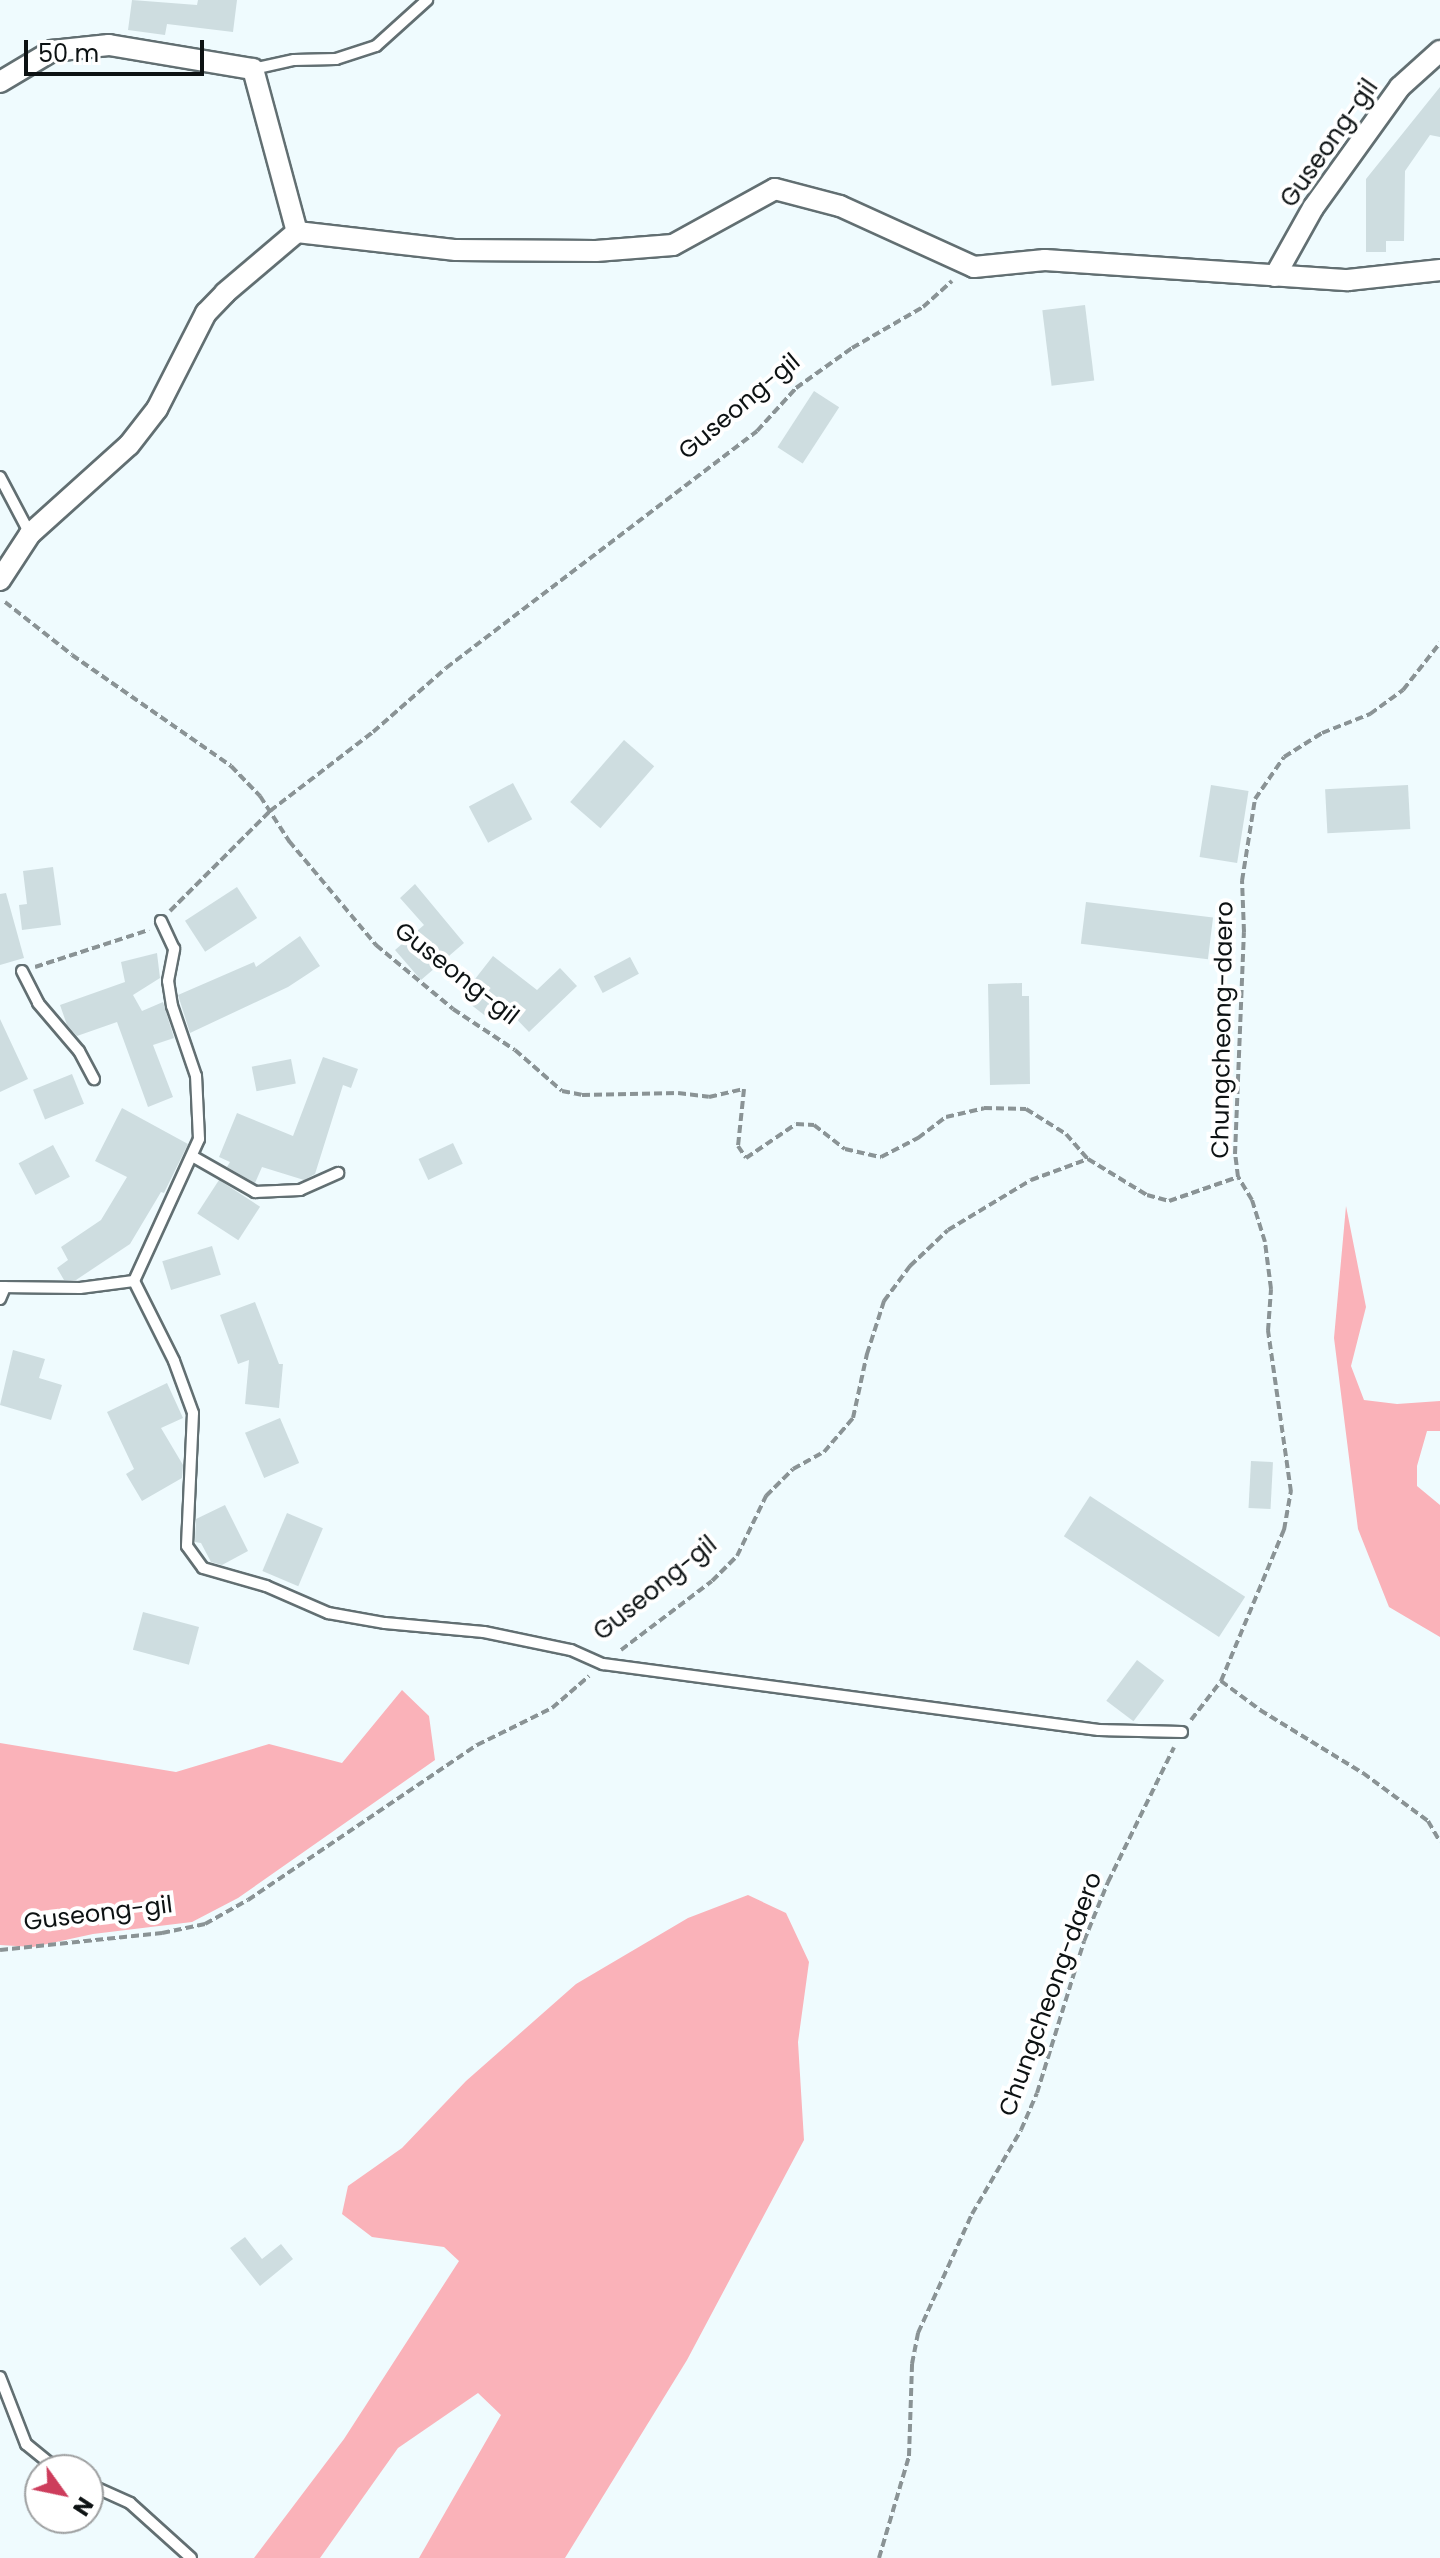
<!DOCTYPE html>
<html>
<head>
<meta charset="utf-8">
<style>
	body { margin:0 }
	#map { position:relative; width:1440px; height:2558px; overflow:hidden; background:#effbfe; font-family:Poppins,sans-serif }
	div>[style] { position:absolute }
	[style*='--x'] { left:calc(var(--x)*1px); top:calc(var(--y)*1px); width:calc(var(--w)*1px); rotate:calc(var(--a)*1deg) }
	.forest>* { inset:0; background:#fab2b9 }
	.building>* { inset:0; background:#cedde0; transform-origin:0 0 }
	.path>* { height:4px; margin-top:-2px; transform-origin:0; background:repeating-linear-gradient(90deg,#8a9395 0 8px,transparent 0 12px) }
	.roads { filter:drop-shadow(2px 0 #626f72) drop-shadow(-2px 0 #626f72) drop-shadow(0 2px #626f72) drop-shadow(0 -2px #626f72) }
	.service>* { height:10px; margin:-5px; padding:0 5px; transform-origin:5px; border-radius:5px; background:#fff }
	.minor>* { height:20px; margin:-10px; padding:0 10px; transform-origin:10px; border-radius:10px; background:#fff }
	span { translate:-50% -50%; white-space:nowrap; text-align:center; line-height:1.15; -webkit-text-stroke:8px #fff; paint-order:stroke }
	.street-label { font-size:24px; color:#0d1213 }
	.north { position:absolute; left:24px; top:2454px; width:80px; height:80px; box-sizing:border-box; background:#fff; border:2px solid #9ea0a1; border-radius:50%; rotate:123deg; font-size:22px; font-weight:700; line-height:32px; text-align:center; color:#0d1213 }
	.north::after { content:''; display:block; margin:auto; width:28px; height:36px; background:#cd3d5c; clip-path:polygon(50% 0,100% 100%,50% 72%,0 100%) }
	.scale { position:absolute; left:24px; top:40px; width:180px; height:36px; box-sizing:border-box; border:4px solid #0d1213; border-top:0; padding-left:10px; font-size:24px; line-height:28px; white-space:nowrap; color:#0d1213; -webkit-text-stroke:6px #fff; paint-order:stroke }
</style>
</head>
<body>
<div id="map">
	<div class="forest">
		<i style="clip-path:polygon(1346px 1206px,1366px 1307px,1351px 1366px,1364px 1400px,1397px 1404px,1440px 1401px,1440px 1431px,1427px 1431px,1417px 1466px,1417px 1486px,1440px 1505px,1440px 1637px,1389px 1607px,1358px 1529px,1334px 1338px)"></i>
		<i style="clip-path:polygon(402px 1690px,429px 1716px,435px 1760px,238px 1898px,192px 1922px,93px 1934px,33px 1947px,0 1945px,0 1743px,176px 1772px,269px 1744px,342px 1763px)"></i>
		<i style="clip-path:polygon(748px 1895px,786px 1913px,809px 1962px,798px 2042px,804px 2140px,687px 2360px,565px 2558px,419px 2558px,501px 2415px,478px 2393px,398px 2448px,320px 2558px,254px 2558px,344px 2439px,459px 2261px,444px 2247px,372px 2237px,342px 2214px,348px 2186px,402px 2148px,466px 2081px,576px 1984px,688px 1918px)"></i>
	</div>
	<div class="building">
		<i style="clip-path:polygon(132px 0,197px 5px,198px 0,237px 0,233px 32px,167px 24px,165px 35px,128px 30px)"></i>
		<i style="clip-path:polygon(1440px 87px,1440px 137px,1430px 135px,1405px 171px,1404px 241px,1386px 241px,1386px 252px,1366px 252px,1366px 179px)"></i>
		<i style="left:1085px;top:305px;width:76px;height:43px;rotate:83deg"></i>
		<i style="left:814px;top:391px;width:30px;height:67px;rotate:33deg"></i>
		<i style="left:624px;top:740px;width:40px;height:82px;rotate:41deg"></i>
		<i style="left:513px;top:783px;width:41px;height:50px;rotate:62deg"></i>
		<i style="left:1211px;top:785px;width:38px;height:73px;rotate:9deg"></i>
		<i style="left:1408px;top:785px;width:44px;height:83px;rotate:87deg"></i>
		<i style="clip-path:polygon(53px 867px,61px 925px,22px 930px,19px 905px,27px 904px,23px 871px)"></i>
		<i style="clip-path:polygon(415px 884px,464px 943px,421px 980px,395px 950px,424px 925px,400px 898px)"></i>
		<i style="left:237px;top:887px;width:37px;height:62px;rotate:57deg"></i>
		<i style="clip-path:polygon(6px 893px,24px 958px,0 965px,0 894px)"></i>
		<i style="left:1086px;top:902px;width:128px;height:42px;rotate:7deg"></i>
		<i style="clip-path:polygon(300px 936px,320px 966px,288px 987px,190px 1033px,178px 995px,254px 962px,256px 967px)"></i>
		<i style="clip-path:polygon(157px 953px,160px 978px,133px 995px,142px 1011px,163px 1002px,174px 1038px,153px 1045px,173px 1097px,148px 1107px,117px 1022px,77px 1036px,67px 1025px,60px 1005px,125px 982px,121px 962px)"></i>
		<i style="clip-path:polygon(493px 956px,537px 990px,560px 968px,577px 986px,529px 1032px,504px 1006px,492px 1021px,461px 997px)"></i>
		<i style="left:630px;top:957px;width:19px;height:41px;rotate:62deg"></i>
		<i style="clip-path:polygon(1022px 983px,1022px 996px,1029px 996px,1030px 1084px,990px 1085px,988px 984px)"></i>
		<i style="clip-path:polygon(0 1019px,28px 1079px,0 1092px)"></i>
		<i style="clip-path:polygon(323px 1057px,358px 1069px,351px 1088px,343px 1085px,315px 1174px,304px 1180px,262px 1167px,255px 1183px,227px 1167px,230px 1162px,219px 1157px,237px 1113px,293px 1136px)"></i>
		<i style="left:291px;top:1059px;width:25px;height:40px;rotate:79deg"></i>
		<i style="left:72px;top:1074px;width:32px;height:42px;rotate:68deg"></i>
		<i style="clip-path:polygon(122px 1108px,188px 1144px,164px 1193px,161px 1192px,130px 1244px,76px 1280px,64px 1280px,57px 1268px,68px 1260px,61px 1247px,101px 1220px,127px 1177px,95px 1161px)"></i>
		<i style="left:453px;top:1143px;width:23px;height:38px;rotate:65deg"></i>
		<i style="left:53px;top:1145px;width:36px;height:39px;rotate:62deg"></i>
		<i style="left:219px;top:1180px;width:49px;height:40px;rotate:33deg"></i>
		<i style="left:212px;top:1246px;width:30px;height:52px;rotate:73deg"></i>
		<i style="clip-path:polygon(255px 1302px,279px 1364px,283px 1364px,279px 1408px,245px 1404px,249px 1360px,238px 1364px,220px 1315px)"></i>
		<i style="clip-path:polygon(13px 1350px,45px 1359px,39px 1378px,62px 1385px,51px 1420px,0 1405px)"></i>
		<i style="clip-path:polygon(167px 1383px,183px 1418px,161px 1428px,183px 1465px,182px 1478px,142px 1501px,126px 1474px,134px 1469px,107px 1412px)"></i>
		<i style="left:280px;top:1418px;width:49px;height:38px;rotate:67deg"></i>
		<i style="left:1251px;top:1461px;width:22px;height:47px;rotate:3deg"></i>
		<i style="left:1090px;top:1496px;width:185px;height:48px;rotate:33deg"></i>
		<i style="clip-path:polygon(225px 1505px,248px 1551px,222px 1565px,211px 1562px,201px 1543px,195px 1542px,196px 1519px)"></i>
		<i style="left:287px;top:1513px;width:39px;height:63px;rotate:23deg"></i>
		<i style="left:143px;top:1612px;width:58px;height:39px;rotate:15deg"></i>
		<i style="left:1137px;top:1660px;width:34px;height:51px;rotate:37deg"></i>
		<i style="clip-path:polygon(245px 2237px,262px 2259px,281px 2244px,293px 2259px,260px 2286px,230px 2248px)"></i>
	</div>
	<div class="path">
		<i style="--x:5;--y:602;--w:85;--a:38.3"></i>
		<i style="--x:72;--y:655;--w:194;--a:34.9"></i>
		<i style="--x:231;--y:766;--w:42;--a:46"></i>
		<i style="--x:260;--y:796;--w:54;--a:57.2"></i>
		<i style="--x:289;--y:841;--w:136;--a:50.1"></i>
		<i style="--x:376;--y:945;--w:100;--a:39.7"></i>
		<i style="--x:453;--y:1009;--w:74;--a:33.5"></i>
		<i style="--x:515;--y:1050;--w:62;--a:41.1"></i>
		<i style="--x:562;--y:1091;--w:20;--a:11"></i>
		<i style="--x:582;--y:1095;--w:96;--a:-1.2"></i>
		<i style="--x:678;--y:1093;--w:31;--a:7"></i>
		<i style="--x:709;--y:1097;--w:36;--a:-13"></i>
		<i style="--x:744;--y:1089;--w:57;--a:96"></i>
		<i style="--x:738;--y:1146;--w:14;--a:56"></i>
		<i style="--x:746;--y:1158;--w:60;--a:-34.2"></i>
		<i style="--x:796;--y:1124;--w:18;--a:3"></i>
		<i style="--x:814;--y:1125;--w:39;--a:38"></i>
		<i style="--x:845;--y:1149;--w:37;--a:13"></i>
		<i style="--x:881;--y:1157;--w:42;--a:-27.2"></i>
		<i style="--x:918;--y:1138;--w:35;--a:-37"></i>
		<i style="--x:946;--y:1117;--w:39;--a:-13"></i>
		<i style="--x:984;--y:1108;--w:42;--a:1.4"></i>
		<i style="--x:1026;--y:1109;--w:47;--a:32"></i>
		<i style="--x:1066;--y:1134;--w:33;--a:49"></i>
		<i style="--x:1088;--y:1159;--w:69;--a:31.4"></i>
		<i style="--x:1147;--y:1195;--w:23;--a:15"></i>
		<i style="--x:1169;--y:1201;--w:73;--a:-19.2"></i>
		<i style="--x:170;--y:911;--w:141;--a:-45"></i>
		<i style="--x:270;--y:811;--w:130;--a:-37.5"></i>
		<i style="--x:373;--y:732;--w:97;--a:-41.2"></i>
		<i style="--x:446;--y:668;--w:391;--a:-37.3"></i>
		<i style="--x:757;--y:431;--w:58;--a:-47.8"></i>
		<i style="--x:796;--y:388;--w:69;--a:-35.5"></i>
		<i style="--x:852;--y:348;--w:82;--a:-30"></i>
		<i style="--x:923;--y:307;--w:39;--a:-42"></i>
		<i style="--x:35;--y:967;--w:120;--a:-18"></i>
		<i style="--x:621;--y:1650;--w:114;--a:-37.2"></i>
		<i style="--x:712;--y:1581;--w:35;--a:-45"></i>
		<i style="--x:737;--y:1556;--w:67;--a:-64.2"></i>
		<i style="--x:766;--y:1496;--w:38;--a:-45"></i>
		<i style="--x:793;--y:1469;--w:35;--a:-29"></i>
		<i style="--x:824;--y:1452;--w:45;--a:-49.5"></i>
		<i style="--x:853;--y:1418;--w:66;--a:-77.7"></i>
		<i style="--x:867;--y:1354;--w:56;--a:-72.2"></i>
		<i style="--x:884;--y:1301;--w:44;--a:-53.4"></i>
		<i style="--x:910;--y:1266;--w:52;--a:-43.5"></i>
		<i style="--x:948;--y:1230;--w:97;--a:-31.1"></i>
		<i style="--x:1031;--y:1180;--w:61;--a:-20.2"></i>
		<i style="--x:1221;--y:1681;--w:49;--a:36.6"></i>
		<i style="--x:1260;--y:1710;--w:121;--a:31.5"></i>
		<i style="--x:1363;--y:1773;--w:81;--a:36.4"></i>
		<i style="--x:1428;--y:1821;--w:24;--a:60"></i>
		<i style="--x:1191;--y:1720;--w:49;--a:-52.4"></i>
		<i style="--x:1221;--y:1681;--w:164;--a:-67.4"></i>
		<i style="--x:1284;--y:1530;--w:39;--a:-80"></i>
		<i style="--x:1291;--y:1492;--w:163;--a:-98.1"></i>
		<i style="--x:1268;--y:1331;--w:42;--a:-85.9"></i>
		<i style="--x:1271;--y:1289;--w:47;--a:-97.3"></i>
		<i style="--x:1265;--y:1242;--w:44;--a:-107.2"></i>
		<i style="--x:1252;--y:1200;--w:27;--a:-121"></i>
		<i style="--x:1238;--y:1177;--w:23;--a:-97"></i>
		<i style="--x:1235;--y:1154;--w:222;--a:-87.7"></i>
		<i style="--x:1244;--y:932;--w:51;--a:-92.2"></i>
		<i style="--x:1242;--y:881;--w:83;--a:-81"></i>
		<i style="--x:1255;--y:799;--w:51;--a:-55.4"></i>
		<i style="--x:1284;--y:757;--w:45;--a:-32.3"></i>
		<i style="--x:1322;--y:733;--w:52;--a:-21.6"></i>
		<i style="--x:1370;--y:714;--w:41;--a:-36"></i>
		<i style="--x:1403;--y:690;--w:60;--a:-51.8"></i>
		<i style="--x:0;--y:1950;--w:163;--a:-6"></i>
		<i style="--x:162;--y:1933;--w:44;--a:-11.8"></i>
		<i style="--x:205;--y:1924;--w:49;--a:-29.2"></i>
		<i style="--x:248;--y:1900;--w:277;--a:-34.1"></i>
		<i style="--x:477;--y:1745;--w:84;--a:-26.3"></i>
		<i style="--x:552;--y:1708;--w:49;--a:-40.9"></i>
		<i style="--x:879;--y:2558;--w:106;--a:-73.6"></i>
		<i style="--x:909;--y:2456;--w:92;--a:-88.1"></i>
		<i style="--x:912;--y:2364;--w:32;--a:-79"></i>
		<i style="--x:918;--y:2333;--w:131;--a:-65.6"></i>
		<i style="--x:972;--y:2214;--w:97;--a:-59.7"></i>
		<i style="--x:1021;--y:2130;--w:40;--a:-66.6"></i>
		<i style="--x:1037;--y:2093;--w:159;--a:-72.8"></i>
		<i style="--x:1084;--y:1941;--w:64;--a:-67.9"></i>
		<i style="--x:1108;--y:1882;--w:150;--a:-63.9"></i>
	</div>
	<div class="roads">
		<div class="service">
			<i style="--x:253;--y:69;--w:42;--a:-12.4"></i>
			<i style="--x:294;--y:60;--w:42;--a:-1.4"></i>
			<i style="--x:336;--y:59;--w:42;--a:-18"></i>
			<i style="--x:376;--y:46;--w:69;--a:-42"></i>
			<i style="--x:0;--y:477;--w:64;--a:62.2"></i>
			<i style="--x:22;--y:971;--w:36;--a:63"></i>
			<i style="--x:38;--y:1003;--w:63;--a:49.5"></i>
			<i style="--x:79;--y:1051;--w:32;--a:62"></i>
			<i style="--x:192;--y:1156;--w:73;--a:29.7"></i>
			<i style="--x:255;--y:1192;--w:45;--a:-2.5"></i>
			<i style="--x:300;--y:1190;--w:42;--a:-24.1"></i>
			<i style="--x:134;--y:1281;--w:156;--a:-65.4"></i>
			<i style="--x:199;--y:1139;--w:63;--a:-92.7"></i>
			<i style="--x:196;--y:1076;--w:74;--a:-108.9"></i>
			<i style="--x:172;--y:1006;--w:25;--a:-99"></i>
			<i style="--x:168;--y:981;--w:33;--a:-79"></i>
			<i style="--x:174;--y:949;--w:31;--a:-115"></i>
			<i style="--x:0;--y:1287;--w:80;--a:0.7"></i>
			<i style="--x:80;--y:1288;--w:54;--a:-7.4"></i>
			<i style="--x:134;--y:1281;--w:89;--a:63.4"></i>
			<i style="--x:174;--y:1361;--w:55;--a:69.9"></i>
			<i style="--x:193;--y:1413;--w:133;--a:92.6"></i>
			<i style="--x:187;--y:1546;--w:27;--a:54"></i>
			<i style="--x:203;--y:1568;--w:66;--a:15.9"></i>
			<i style="--x:266;--y:1586;--w:68;--a:23.5"></i>
			<i style="--x:328;--y:1613;--w:58;--a:10"></i>
			<i style="--x:385;--y:1623;--w:99;--a:5.2"></i>
			<i style="--x:484;--y:1632;--w:89;--a:11.7"></i>
			<i style="--x:571;--y:1650;--w:35;--a:24"></i>
			<i style="--x:603;--y:1664;--w:500;--a:7.58"></i>
			<i style="--x:1099;--y:1730;--w:83;--a:1.4"></i>
			<i style="--x:0;--y:1299;--w:13;--a:-67"></i>
			<i style="--x:0;--y:2377;--w:72;--a:68.8"></i>
			<i style="--x:26;--y:2444;--w:41;--a:39.1"></i>
			<i style="--x:88;--y:2484;--w:46;--a:24.3"></i>
			<i style="--x:130;--y:2503;--w:82;--a:42"></i>
		</div>
		<div class="minor">
			<i style="--x:0;--y:82;--w:61;--a:-30.8"></i>
			<i style="--x:52;--y:51;--w:57;--a:-6"></i>
			<i style="--x:109;--y:45;--w:146;--a:9.5"></i>
			<i style="--x:253;--y:69;--w:169;--a:74.9"></i>
			<i style="--x:297;--y:232;--w:160;--a:6.5"></i>
			<i style="--x:456;--y:250;--w:140;--a:0.4"></i>
			<i style="--x:596;--y:251;--w:77;--a:-4.5"></i>
			<i style="--x:673;--y:245;--w:116;--a:-28.8"></i>
			<i style="--x:775;--y:189;--w:67;--a:14.7"></i>
			<i style="--x:840;--y:206;--w:147;--a:24.5"></i>
			<i style="--x:974;--y:267;--w:71;--a:-5.6"></i>
			<i style="--x:1045;--y:260;--w:304;--a:3.8"></i>
			<i style="--x:1348;--y:280;--w:93;--a:-6.2"></i>
			<i style="--x:1275;--y:276;--w:78;--a:-60.8"></i>
			<i style="--x:1313;--y:208;--w:149;--a:-54.3"></i>
			<i style="--x:1400;--y:87;--w:54;--a:-42"></i>
			<i style="--x:0;--y:580;--w:55;--a:-56.9"></i>
			<i style="--x:30;--y:534;--w:133;--a:-42"></i>
			<i style="--x:129;--y:445;--w:46;--a:-52.1"></i>
			<i style="--x:157;--y:409;--w:108;--a:-63"></i>
			<i style="--x:206;--y:313;--w:28;--a:-46"></i>
			<i style="--x:225;--y:293;--w:94;--a:-40.3"></i>
		</div>
	</div>
	<div class="street-label">
		<span style="left:1329px;top:143px;rotate:-55deg">Guseong-gil</span>
		<span style="left:739px;top:406px;rotate:-40deg">Guseong-gil</span>
		<span style="left:457px;top:973px;rotate:38deg">Guseong-gil</span>
		<span style="left:1222px;top:1030px;rotate:-89deg">Chungcheong-daero</span>
		<span style="left:655px;top:1588px;rotate:-39deg">Guseong-gil</span>
		<span style="left:98px;top:1913px;rotate:-7deg">Guseong-gil</span>
		<span style="left:1050px;top:1994px;rotate:-70deg">Chungcheong-daero</span>
	</div>
	<div class="north">N</div>
	<div class="scale">50 m</div>
</div>
</body>
</html>
